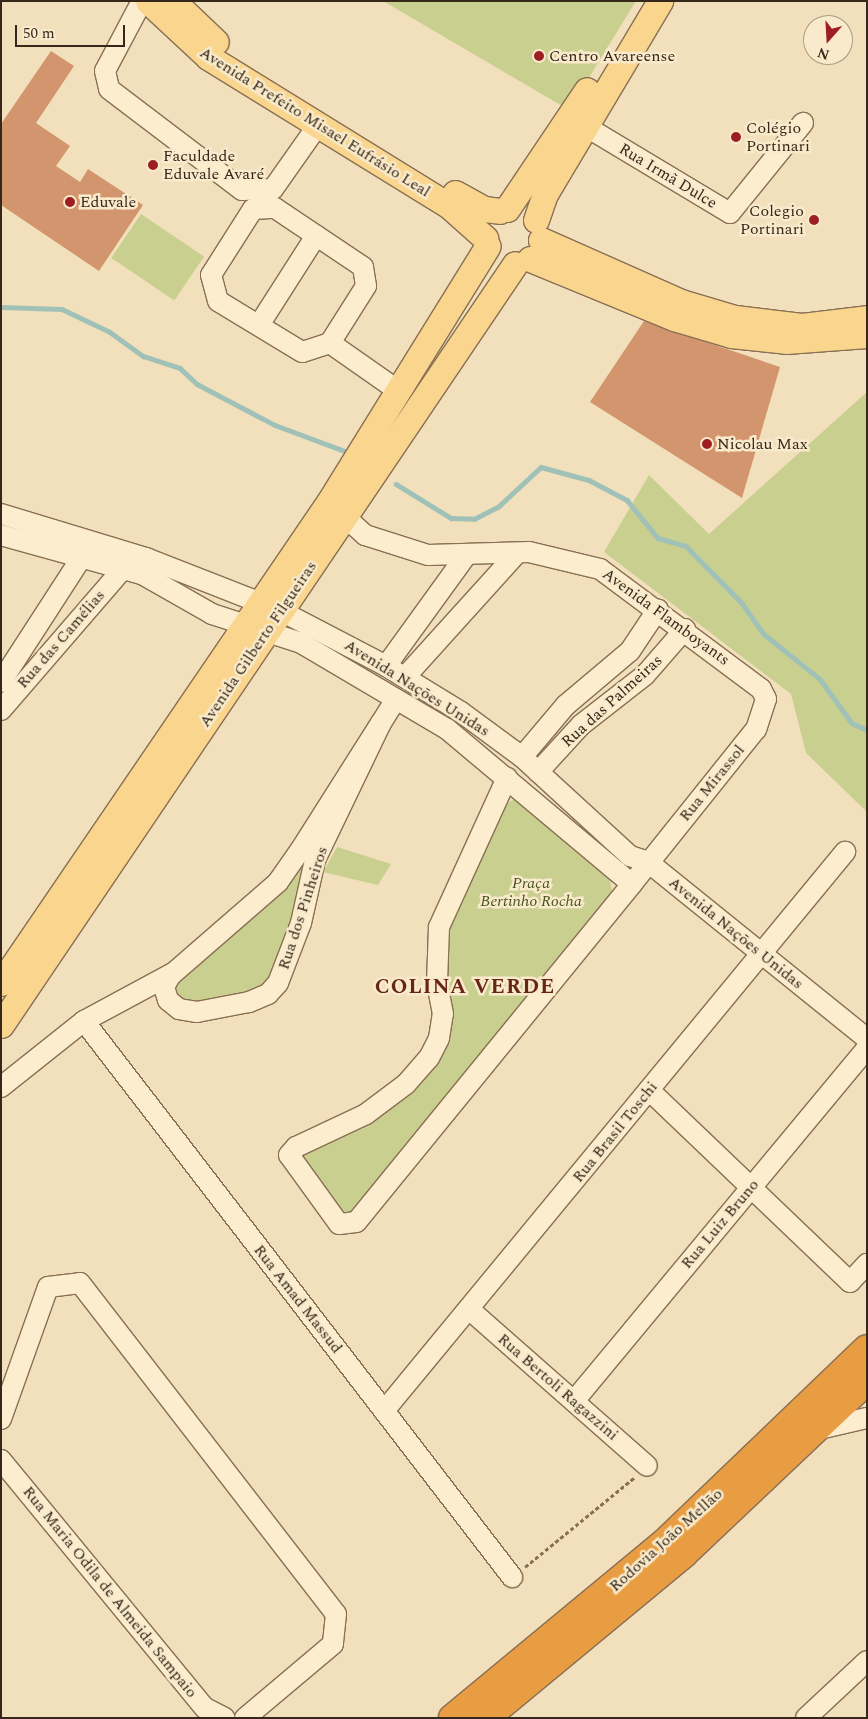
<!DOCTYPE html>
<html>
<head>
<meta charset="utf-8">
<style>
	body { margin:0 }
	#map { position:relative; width:868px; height:1719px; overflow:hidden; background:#f1e0bb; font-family:Spectral,serif }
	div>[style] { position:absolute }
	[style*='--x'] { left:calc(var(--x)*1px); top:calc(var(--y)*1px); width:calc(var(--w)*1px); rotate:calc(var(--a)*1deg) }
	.green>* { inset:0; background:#c9cf8f; transform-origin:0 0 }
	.stream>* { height:4.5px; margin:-2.25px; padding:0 2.25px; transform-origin:2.25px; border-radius:2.25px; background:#a0c1b7 }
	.building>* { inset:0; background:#d3956d }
	.path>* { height:2.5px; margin-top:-1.25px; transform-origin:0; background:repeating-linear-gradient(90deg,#896f54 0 4px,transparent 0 6.5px) }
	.roads { filter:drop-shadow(1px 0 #896f54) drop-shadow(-1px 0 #896f54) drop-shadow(0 1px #896f54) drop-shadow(0 -1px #896f54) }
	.minor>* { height:20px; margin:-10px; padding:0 10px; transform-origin:10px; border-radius:10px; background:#fcedce }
	.major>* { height:25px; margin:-12.5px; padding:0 12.5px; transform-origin:12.5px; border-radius:12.5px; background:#f9d58e }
	.highway>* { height:28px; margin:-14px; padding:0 14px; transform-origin:14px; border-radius:14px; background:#e99d43 }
	.dots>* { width:14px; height:14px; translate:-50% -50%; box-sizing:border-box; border:2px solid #f8eacb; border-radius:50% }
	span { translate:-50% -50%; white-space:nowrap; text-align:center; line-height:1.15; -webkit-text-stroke:5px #f8eacb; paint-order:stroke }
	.poi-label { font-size:16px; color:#37271a }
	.left { translate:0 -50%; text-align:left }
	.right { translate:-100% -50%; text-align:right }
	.street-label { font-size:16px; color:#37271a }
	.park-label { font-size:16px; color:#49551f; font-style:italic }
	.district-label { font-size:21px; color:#672516; font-weight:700; letter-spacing:1px }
	.frame { position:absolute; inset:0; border:2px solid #37271a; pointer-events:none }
	.north { position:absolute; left:803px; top:15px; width:50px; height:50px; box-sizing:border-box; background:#f8eacb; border:1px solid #ab9c84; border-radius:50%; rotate:199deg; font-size:14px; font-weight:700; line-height:20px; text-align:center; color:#37271a }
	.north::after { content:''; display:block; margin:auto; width:18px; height:22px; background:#9d1f23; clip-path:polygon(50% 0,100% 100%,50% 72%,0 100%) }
	.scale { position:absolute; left:15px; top:25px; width:110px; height:22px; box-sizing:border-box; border:2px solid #37271a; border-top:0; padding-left:6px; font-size:15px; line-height:18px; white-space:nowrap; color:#37271a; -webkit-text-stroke:4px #f8eacb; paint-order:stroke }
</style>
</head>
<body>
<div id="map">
	<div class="green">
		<i style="clip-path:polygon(383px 1px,636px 1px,569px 110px)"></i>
		<i style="left:141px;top:214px;width:76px;height:53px;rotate:34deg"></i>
		<i style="clip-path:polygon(867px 392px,867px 812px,806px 753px,791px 694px,604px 552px,649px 475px,709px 534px)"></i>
		<i style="clip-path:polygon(350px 778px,297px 922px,265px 991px,197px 1008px,171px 998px,173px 978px,280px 885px)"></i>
		<i style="clip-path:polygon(520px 797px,608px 871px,613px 896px,353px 1212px,339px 1212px,302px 1164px,302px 1153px,437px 1063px,440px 960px,446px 927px,506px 803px)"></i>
		<i style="clip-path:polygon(337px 847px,391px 864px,378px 885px,323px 872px)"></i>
	</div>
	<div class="stream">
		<i style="--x:1;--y:307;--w:61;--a:1.9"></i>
		<i style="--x:62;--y:309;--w:53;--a:25.6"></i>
		<i style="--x:110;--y:332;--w:41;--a:36"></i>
		<i style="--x:143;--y:356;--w:39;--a:18"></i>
		<i style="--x:180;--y:368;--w:23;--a:43"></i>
		<i style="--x:197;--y:384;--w:88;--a:27.7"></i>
		<i style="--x:275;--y:425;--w:75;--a:20.4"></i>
		<i style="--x:396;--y:484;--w:65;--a:31.7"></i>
		<i style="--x:451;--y:518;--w:23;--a:2"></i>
		<i style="--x:474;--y:519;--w:28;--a:-27"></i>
		<i style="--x:499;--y:506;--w:57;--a:-42.9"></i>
		<i style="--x:541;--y:467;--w:50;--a:15.2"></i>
		<i style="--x:589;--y:480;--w:43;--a:27.8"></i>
		<i style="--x:627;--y:500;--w:49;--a:50.8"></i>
		<i style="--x:658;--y:538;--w:29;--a:16"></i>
		<i style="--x:686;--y:546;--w:80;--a:45.5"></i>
		<i style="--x:742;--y:603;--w:38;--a:55"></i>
		<i style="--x:764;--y:634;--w:72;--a:38.8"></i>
		<i style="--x:820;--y:679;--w:54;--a:54"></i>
		<i style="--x:852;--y:723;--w:17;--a:25"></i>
	</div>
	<div class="building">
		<i style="clip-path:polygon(51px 51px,74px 66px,36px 123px,70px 146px,56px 166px,80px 182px,88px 169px,143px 205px,99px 271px,1px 205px,1px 124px)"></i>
		<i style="clip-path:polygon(644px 321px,780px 367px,742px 498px,590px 402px)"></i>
	</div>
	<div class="path">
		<i style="--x:525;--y:1567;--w:142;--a:-39.3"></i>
	</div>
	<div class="roads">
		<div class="minor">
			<i style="--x:142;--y:1;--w:79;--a:117.9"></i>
			<i style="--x:105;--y:71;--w:18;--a:77"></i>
			<i style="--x:109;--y:89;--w:167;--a:37.2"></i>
			<i style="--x:242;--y:190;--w:31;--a:-2"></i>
			<i style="--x:273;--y:189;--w:78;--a:-54.9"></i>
			<i style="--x:585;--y:126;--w:169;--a:31"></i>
			<i style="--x:730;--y:213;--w:116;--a:-51"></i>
			<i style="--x:275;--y:208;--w:106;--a:33.8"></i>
			<i style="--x:363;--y:267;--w:19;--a:81"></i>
			<i style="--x:366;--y:286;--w:67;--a:122.3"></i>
			<i style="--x:330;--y:343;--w:29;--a:162"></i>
			<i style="--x:302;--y:352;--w:98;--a:-148.7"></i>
			<i style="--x:218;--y:301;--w:27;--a:-105"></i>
			<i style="--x:211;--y:275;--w:78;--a:-57.5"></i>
			<i style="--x:253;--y:209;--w:22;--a:-3"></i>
			<i style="--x:259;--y:325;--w:106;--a:-57.4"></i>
			<i style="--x:330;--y:343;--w:85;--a:35"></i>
			<i style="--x:334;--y:507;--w:42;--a:42.1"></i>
			<i style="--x:365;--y:535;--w:66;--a:17.6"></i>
			<i style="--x:428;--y:555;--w:101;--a:-1.7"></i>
			<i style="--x:529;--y:552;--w:73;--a:13.5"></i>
			<i style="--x:600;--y:569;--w:201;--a:36.7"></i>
			<i style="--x:761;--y:689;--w:11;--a:63"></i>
			<i style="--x:766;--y:699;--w:32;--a:108"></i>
			<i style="--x:756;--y:729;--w:198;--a:128.7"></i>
			<i style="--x:632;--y:884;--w:436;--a:129.2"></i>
			<i style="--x:356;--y:1222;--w:17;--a:173"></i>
			<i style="--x:339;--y:1224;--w:85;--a:-125.9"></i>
			<i style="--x:289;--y:1155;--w:11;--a:-49"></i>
			<i style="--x:296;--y:1147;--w:77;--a:-25.2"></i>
			<i style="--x:366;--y:1114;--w:50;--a:-36.9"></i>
			<i style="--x:406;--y:1084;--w:35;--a:-49"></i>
			<i style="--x:429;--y:1058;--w:22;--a:-63"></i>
			<i style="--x:439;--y:1038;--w:24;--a:-81"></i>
			<i style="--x:443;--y:1014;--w:33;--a:-101"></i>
			<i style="--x:437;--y:982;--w:55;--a:-87.9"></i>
			<i style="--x:439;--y:927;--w:164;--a:-65.5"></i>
			<i style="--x:1;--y:514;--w:152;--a:16.9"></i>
			<i style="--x:146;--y:558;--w:145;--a:21.4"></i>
			<i style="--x:281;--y:611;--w:119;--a:27.6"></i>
			<i style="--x:386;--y:666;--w:88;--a:31.5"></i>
			<i style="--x:461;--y:712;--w:76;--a:36.4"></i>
			<i style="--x:522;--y:757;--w:147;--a:42.5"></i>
			<i style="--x:630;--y:856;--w:19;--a:18"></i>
			<i style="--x:648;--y:862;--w:282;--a:38.9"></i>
			<i style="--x:1;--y:535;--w:146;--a:15.5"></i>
			<i style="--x:142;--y:574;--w:81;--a:29.7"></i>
			<i style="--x:212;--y:614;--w:94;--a:18"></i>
			<i style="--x:301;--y:643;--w:169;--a:30.5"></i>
			<i style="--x:447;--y:729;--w:241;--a:40"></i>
			<i style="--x:386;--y:666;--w:135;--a:-54.1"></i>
			<i style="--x:405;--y:677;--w:167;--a:-47.9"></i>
			<i style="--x:1;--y:682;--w:158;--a:-57.1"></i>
			<i style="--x:1;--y:710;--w:185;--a:-49.2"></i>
			<i style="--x:381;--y:723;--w:152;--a:115.7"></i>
			<i style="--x:315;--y:860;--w:65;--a:102.5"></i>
			<i style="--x:301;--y:923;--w:64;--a:111"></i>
			<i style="--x:278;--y:983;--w:15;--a:132"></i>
			<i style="--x:268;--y:994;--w:21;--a:157"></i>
			<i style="--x:249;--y:1002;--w:53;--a:169.1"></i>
			<i style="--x:197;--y:1012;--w:18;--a:-171"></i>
			<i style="--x:179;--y:1009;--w:14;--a:-141"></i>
			<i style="--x:168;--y:1000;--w:14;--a:-107"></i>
			<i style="--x:164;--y:987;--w:13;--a:-61"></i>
			<i style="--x:170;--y:976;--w:143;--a:-41"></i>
			<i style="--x:278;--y:882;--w:40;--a:-55.1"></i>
			<i style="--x:301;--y:849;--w:149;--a:-57.6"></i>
			<i style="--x:381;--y:723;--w:28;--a:-58"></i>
			<i style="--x:522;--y:757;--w:68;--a:-49.8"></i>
			<i style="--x:566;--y:705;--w:84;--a:-40.2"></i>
			<i style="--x:630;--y:651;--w:50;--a:-56.3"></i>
			<i style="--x:538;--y:772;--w:64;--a:-47.5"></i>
			<i style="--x:581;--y:725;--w:81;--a:-38"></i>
			<i style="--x:645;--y:675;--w:61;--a:-49"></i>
			<i style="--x:84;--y:1021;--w:702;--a:52.41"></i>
			<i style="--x:1;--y:1087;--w:106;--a:-38.5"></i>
			<i style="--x:84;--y:1021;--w:101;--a:-28.3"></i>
			<i style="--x:649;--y:1090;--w:278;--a:43.7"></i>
			<i style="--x:850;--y:1282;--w:25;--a:-47"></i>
			<i style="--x:469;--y:1309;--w:237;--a:41.4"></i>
			<i style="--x:574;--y:1401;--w:459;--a:-50.3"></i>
			<i style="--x:384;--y:1411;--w:725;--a:-50.49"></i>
			<i style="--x:1;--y:1419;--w:140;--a:-70.4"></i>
			<i style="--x:48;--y:1287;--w:32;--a:-7"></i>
			<i style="--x:80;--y:1283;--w:418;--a:52.3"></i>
			<i style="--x:336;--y:1614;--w:30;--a:96"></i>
			<i style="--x:333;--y:1644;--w:115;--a:139.9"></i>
			<i style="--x:815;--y:1430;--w:53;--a:-13"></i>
			<i style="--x:1;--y:1460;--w:321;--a:50.6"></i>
			<i style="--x:205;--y:1708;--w:22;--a:27"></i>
			<i style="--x:806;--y:1718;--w:83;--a:-43.1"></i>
		</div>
		<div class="major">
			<i style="--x:148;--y:1;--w:82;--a:43"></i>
			<i style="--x:208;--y:57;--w:282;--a:31.7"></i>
			<i style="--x:448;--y:205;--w:50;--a:41.7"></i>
			<i style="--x:173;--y:1;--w:59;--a:43.6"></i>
			<i style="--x:455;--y:193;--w:33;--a:29"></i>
			<i style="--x:484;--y:209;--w:16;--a:7"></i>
			<i style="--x:507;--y:209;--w:143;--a:-56.1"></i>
			<i style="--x:536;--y:220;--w:28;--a:-71"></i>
			<i style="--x:545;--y:194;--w:225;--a:-59.2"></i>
			<i style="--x:541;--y:240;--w:153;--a:23.9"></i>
			<i style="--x:681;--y:302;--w:56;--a:16.5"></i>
			<i style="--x:735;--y:318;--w:67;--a:6.8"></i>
			<i style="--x:802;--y:326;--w:65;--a:-7"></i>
			<i style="--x:530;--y:259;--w:156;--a:22.3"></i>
			<i style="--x:674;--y:318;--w:59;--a:16.6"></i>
			<i style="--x:731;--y:335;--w:55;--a:6.2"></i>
			<i style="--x:786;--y:341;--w:81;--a:-4.2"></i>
			<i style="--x:1;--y:983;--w:582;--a:-55.71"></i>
			<i style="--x:329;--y:502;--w:301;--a:-58.2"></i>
			<i style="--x:1;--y:1025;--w:918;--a:-55.96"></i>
		</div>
		<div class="highway">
			<i style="--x:453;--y:1718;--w:281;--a:-39.6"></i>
			<i style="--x:669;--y:1539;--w:274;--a:-43.8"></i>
			<i style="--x:485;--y:1718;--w:257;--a:-39.6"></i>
			<i style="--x:683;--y:1554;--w:253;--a:-43.4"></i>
		</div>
	</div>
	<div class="dots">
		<i style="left:539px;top:56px;background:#9d1f23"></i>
		<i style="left:736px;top:137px;background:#9d1f23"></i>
		<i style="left:153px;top:165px;background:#9d1f23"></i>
		<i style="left:70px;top:202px;background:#9d1f23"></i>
		<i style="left:814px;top:220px;background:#9d1f23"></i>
		<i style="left:707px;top:444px;background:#9d1f23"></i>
	</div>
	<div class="poi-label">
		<span class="left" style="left:549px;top:56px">Centro Avareense</span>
		<span class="left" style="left:746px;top:137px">Colégio<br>Portinari</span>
		<span class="left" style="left:163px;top:165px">Faculdade<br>Eduvale Avaré</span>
		<span class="left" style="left:80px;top:202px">Eduvale</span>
		<span class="right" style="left:804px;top:220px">Colegio<br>Portinari</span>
		<span class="left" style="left:717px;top:444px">Nicolau Max</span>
	</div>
	<div class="street-label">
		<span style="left:315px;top:122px;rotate:32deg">Avenida Prefeito Misael Eufrásio Leal</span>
		<span style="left:668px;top:176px;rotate:31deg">Rua Irmã Dulce</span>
		<span style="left:666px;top:617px;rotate:36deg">Avenida Flamboyants</span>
		<span style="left:61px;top:639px;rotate:-49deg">Rua das Camélias</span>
		<span style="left:258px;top:644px;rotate:-56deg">Avenida Gilberto Filgueiras</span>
		<span style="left:417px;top:688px;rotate:32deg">Avenida Nações Unidas</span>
		<span style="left:612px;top:701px;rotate:-42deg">Rua das Palmeiras</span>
		<span style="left:712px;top:783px;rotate:-51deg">Rua Mirassol</span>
		<span style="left:303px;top:908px;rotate:-72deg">Rua dos Pinheiros</span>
		<span style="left:736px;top:933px;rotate:39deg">Avenida Nações Unidas</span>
		<span style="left:615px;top:1132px;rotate:-51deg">Rua Brasil Toschi</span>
		<span style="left:720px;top:1224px;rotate:-50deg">Rua Luiz Bruno</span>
		<span style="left:298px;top:1299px;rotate:52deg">Rua Amad Massud</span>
		<span style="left:558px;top:1387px;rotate:41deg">Rua Bertoli Ragazzini</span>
		<span style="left:666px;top:1540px;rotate:-42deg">Rodovia João Mellão</span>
		<span style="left:110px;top:1592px;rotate:51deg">Rua Maria Odila de Almeida Sampaio</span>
	</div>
	<div class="park-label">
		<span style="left:531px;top:892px">Praça<br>Bertinho Rocha</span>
	</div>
	<div class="district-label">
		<span style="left:465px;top:987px">COLINA VERDE</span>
	</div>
	<div class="frame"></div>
	<div class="north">N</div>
	<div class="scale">50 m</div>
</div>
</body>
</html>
